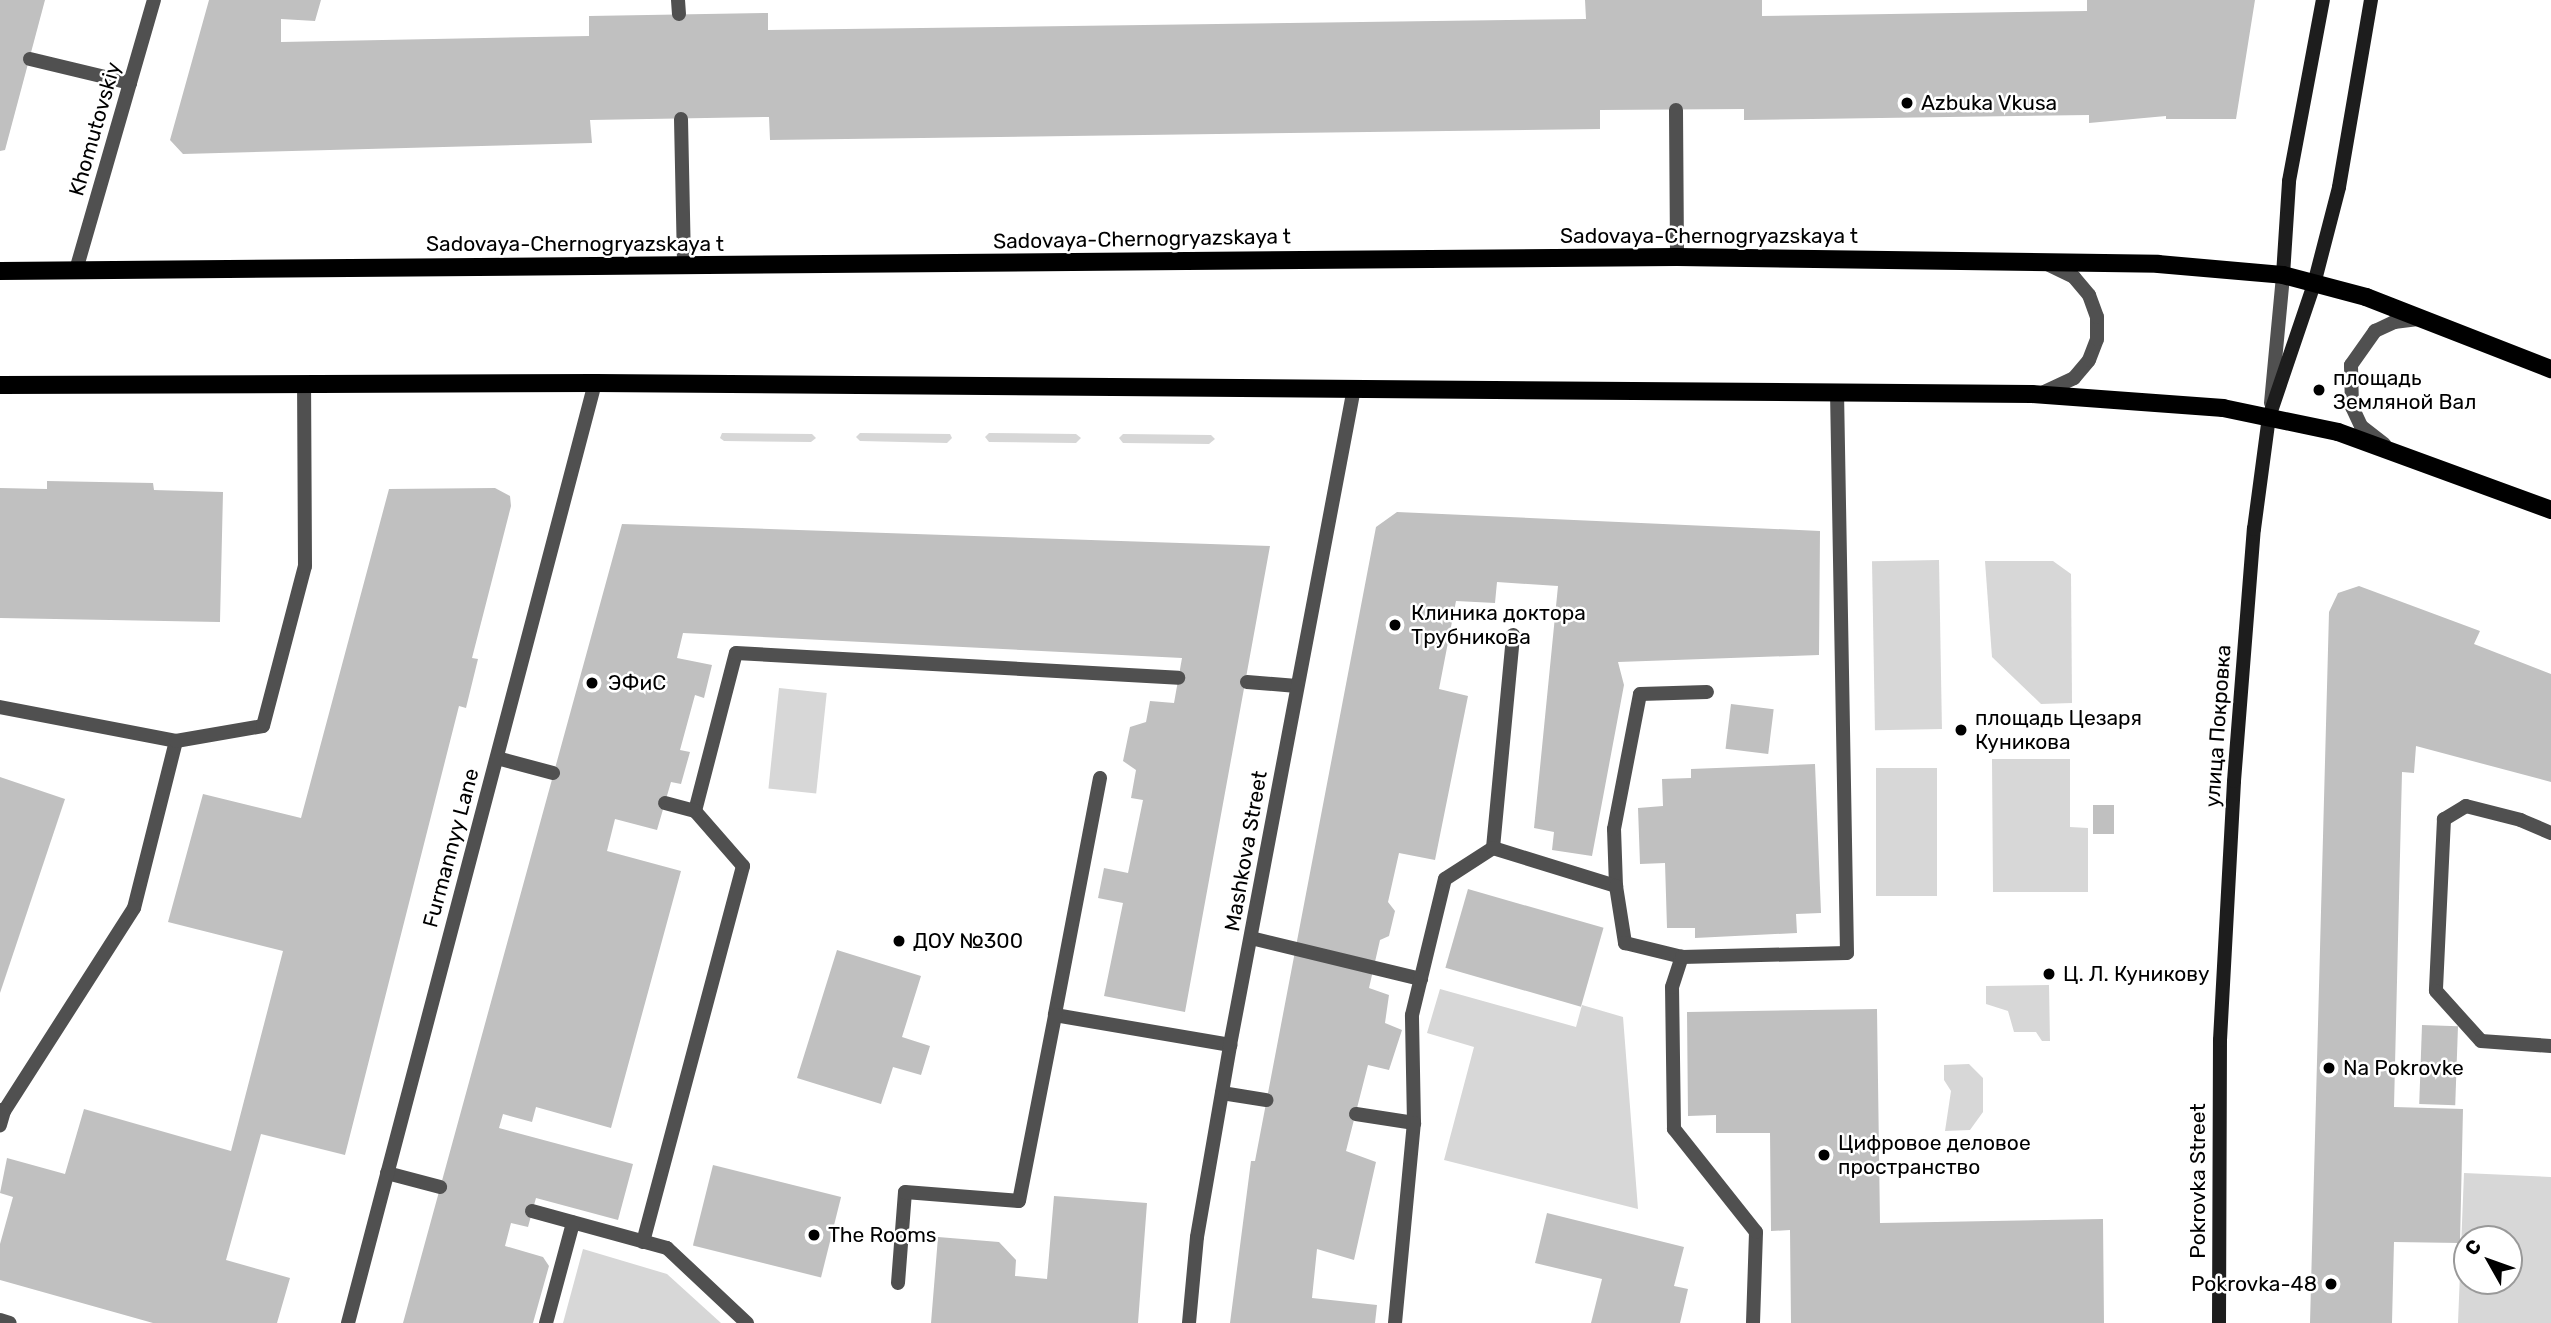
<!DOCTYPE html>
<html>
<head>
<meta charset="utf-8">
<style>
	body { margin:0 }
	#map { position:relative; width:2551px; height:1323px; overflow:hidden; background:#fff; font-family:Rubik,sans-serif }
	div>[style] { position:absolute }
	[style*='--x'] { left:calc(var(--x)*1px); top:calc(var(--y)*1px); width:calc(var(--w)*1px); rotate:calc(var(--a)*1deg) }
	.green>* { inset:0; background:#d7d7d7; transform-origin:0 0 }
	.building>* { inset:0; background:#c0c0c0; transform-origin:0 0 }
	.service>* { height:14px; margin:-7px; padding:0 7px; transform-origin:7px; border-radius:7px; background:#505050 }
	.minor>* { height:14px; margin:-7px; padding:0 7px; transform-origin:7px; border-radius:7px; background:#505050 }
	.secondary>* { height:14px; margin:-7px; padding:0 7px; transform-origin:7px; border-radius:7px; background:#1d1d1d }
	.primary>* { height:18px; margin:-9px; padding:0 9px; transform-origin:9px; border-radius:9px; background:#000 }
	.dots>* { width:19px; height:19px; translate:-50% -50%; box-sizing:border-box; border:4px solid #fff; border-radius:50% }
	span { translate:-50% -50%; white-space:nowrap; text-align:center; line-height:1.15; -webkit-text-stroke:5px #fff; paint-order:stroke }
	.poi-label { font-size:21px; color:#000 }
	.left { translate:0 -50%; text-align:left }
	.right { translate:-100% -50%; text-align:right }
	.street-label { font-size:21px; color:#000 }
	.north { position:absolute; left:2453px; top:1225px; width:70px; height:70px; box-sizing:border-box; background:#fff; border:2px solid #999; border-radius:50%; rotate:310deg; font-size:19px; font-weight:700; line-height:28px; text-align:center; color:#000 }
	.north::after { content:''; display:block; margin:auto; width:24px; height:32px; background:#000; clip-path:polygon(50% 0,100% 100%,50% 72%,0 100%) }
</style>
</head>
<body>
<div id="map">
	<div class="green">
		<i style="clip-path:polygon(722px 433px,812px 434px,816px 438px,811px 442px,724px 441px,720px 438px)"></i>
		<i style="clip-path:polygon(860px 433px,950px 434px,952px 438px,947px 443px,860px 441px,856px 437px)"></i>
		<i style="clip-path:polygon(989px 433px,1076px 434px,1081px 438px,1076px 443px,989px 442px,985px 437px)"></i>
		<i style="clip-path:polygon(1123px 434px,1211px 435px,1215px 439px,1209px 444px,1123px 443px,1119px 438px)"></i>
		<i style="left:1939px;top:560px;width:169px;height:67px;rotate:89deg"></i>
		<i style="clip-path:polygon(1985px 561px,2053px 561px,2071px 574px,2072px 703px,2041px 704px,1992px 657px)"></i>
		<i style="left:779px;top:688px;width:48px;height:101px;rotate:6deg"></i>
		<i style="clip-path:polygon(1992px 759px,2070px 759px,2070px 827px,2088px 828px,2088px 892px,1993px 892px)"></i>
		<i style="left:1937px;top:768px;width:128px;height:61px;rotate:90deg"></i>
		<i style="clip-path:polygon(2049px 985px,2050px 1041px,2042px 1041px,2036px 1032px,2014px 1032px,2008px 1011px,1986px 1004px,1986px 986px)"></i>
		<i style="clip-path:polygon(1440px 989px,1576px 1027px,1582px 1005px,1623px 1017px,1638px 1209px,1444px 1160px,1474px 1047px,1427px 1033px)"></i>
		<i style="clip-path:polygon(1969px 1064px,1983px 1078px,1983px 1112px,1970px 1130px,1945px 1131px,1951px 1091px,1944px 1080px,1944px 1065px)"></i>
		<i style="clip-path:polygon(evenodd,2464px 1173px,2551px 1177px,2551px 1323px,2458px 1323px,2464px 1173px,2467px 1239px,2509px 1239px,2509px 1281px,2467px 1281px,2467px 1239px)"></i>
		<i style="clip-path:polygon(583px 1249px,667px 1274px,721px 1323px,563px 1323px)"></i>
	</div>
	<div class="building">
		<i style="clip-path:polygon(0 0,45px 0,5px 150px,0 151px)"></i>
		<i style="clip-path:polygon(209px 0,321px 0,315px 21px,281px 19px,281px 42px,589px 36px,589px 16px,768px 13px,768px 30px,1586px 19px,1585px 0,1762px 0,1762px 16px,2087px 11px,2087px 0,2255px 0,2236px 119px,2166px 119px,2166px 116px,2089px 123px,2089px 115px,1744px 120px,1744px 109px,1600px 110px,1600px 129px,770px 140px,769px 117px,590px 120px,592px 143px,183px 154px,170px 140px)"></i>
		<i style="clip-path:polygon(47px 481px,153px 483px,154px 490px,223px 492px,220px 622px,0 618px,0 488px,47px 489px)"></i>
		<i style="clip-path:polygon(495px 488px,510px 496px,511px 506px,472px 658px,478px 659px,466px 708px,459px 706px,345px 1155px,261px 1134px,226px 1260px,290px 1278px,277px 1323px,153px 1323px,0 1280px,0 1244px,13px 1197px,0 1193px,7px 1158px,65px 1174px,84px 1109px,231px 1151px,283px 951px,168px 922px,203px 794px,301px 818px,389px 489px)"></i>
		<i style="clip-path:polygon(1397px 512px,1820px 531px,1819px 655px,1618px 662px,1624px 685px,1592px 856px,1552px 850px,1554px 832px,1534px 828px,1558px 586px,1497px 582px,1495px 603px,1456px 601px,1439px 689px,1468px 696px,1435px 860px,1399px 853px,1388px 902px,1395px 911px,1389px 936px,1380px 940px,1369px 988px,1389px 995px,1385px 1023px,1402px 1030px,1389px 1070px,1368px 1065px,1346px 1151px,1376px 1162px,1354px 1260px,1317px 1249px,1312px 1298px,1377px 1305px,1375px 1323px,1230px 1323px,1251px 1161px,1255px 1161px,1376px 527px)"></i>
		<i style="clip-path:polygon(622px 524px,1270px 546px,1185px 1012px,1104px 996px,1123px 903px,1098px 898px,1104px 868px,1128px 873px,1143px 800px,1131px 798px,1136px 770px,1123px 761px,1130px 727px,1146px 722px,1150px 701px,1174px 703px,1182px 658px,683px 633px,677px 658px,712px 665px,704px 698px,695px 695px,680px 750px,690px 752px,681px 784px,671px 782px,657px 830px,615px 819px,607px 851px,681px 871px,611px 1128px,536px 1107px,532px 1122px,503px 1114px,499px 1128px,633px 1164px,618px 1220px,536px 1198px,528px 1227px,511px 1223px,505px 1246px,543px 1257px,549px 1266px,533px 1323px,403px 1323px)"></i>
		<i style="clip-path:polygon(2359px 586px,2480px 631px,2474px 644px,2551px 674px,2551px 782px,2416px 746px,2414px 773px,2402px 772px,2394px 1107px,2463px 1109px,2460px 1243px,2394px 1242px,2392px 1323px,2310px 1323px,2329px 612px,2338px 593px)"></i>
		<i style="left:1731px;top:704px;width:43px;height:45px;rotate:7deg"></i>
		<i style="clip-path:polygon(1815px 764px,1821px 913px,1796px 914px,1797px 933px,1695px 938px,1695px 928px,1667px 928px,1665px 863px,1640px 864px,1638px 808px,1663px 806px,1662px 779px,1691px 778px,1691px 769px)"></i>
		<i style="clip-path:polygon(0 777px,65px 799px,0 993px)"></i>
		<i style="left:2093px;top:805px;width:21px;height:29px"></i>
		<i style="left:1468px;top:889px;width:141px;height:82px;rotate:16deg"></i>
		<i style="clip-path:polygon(837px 950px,921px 976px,902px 1037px,930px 1046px,921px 1075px,893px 1067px,881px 1104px,797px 1078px)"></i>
		<i style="clip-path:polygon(1877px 1009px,1880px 1223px,2103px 1219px,2104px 1323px,1791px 1323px,1790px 1230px,1771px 1231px,1770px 1133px,1716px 1133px,1716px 1115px,1688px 1116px,1687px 1012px)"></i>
		<i style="left:2422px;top:1025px;width:36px;height:79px;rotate:2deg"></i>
		<i style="left:713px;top:1165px;width:132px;height:83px;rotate:14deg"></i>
		<i style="clip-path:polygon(1054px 1196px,1147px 1203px,1138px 1323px,931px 1323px,938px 1237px,999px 1242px,1016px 1260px,1015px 1276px,1047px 1279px)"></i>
		<i style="clip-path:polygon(1547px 1213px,1684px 1247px,1674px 1286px,1688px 1289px,1680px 1323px,1591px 1323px,1602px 1279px,1535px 1263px)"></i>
	</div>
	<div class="service">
		<i style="--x:678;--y:0;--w:14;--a:86"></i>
		<i style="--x:30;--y:59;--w:103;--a:13.5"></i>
		<i style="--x:1676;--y:110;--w:147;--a:89.6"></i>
		<i style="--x:681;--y:119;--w:148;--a:88.8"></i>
		<i style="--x:1247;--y:682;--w:50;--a:4.6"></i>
		<i style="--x:0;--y:707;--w:179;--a:10.9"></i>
		<i style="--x:176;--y:741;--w:172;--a:104.1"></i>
		<i style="--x:134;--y:908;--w:241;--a:122.6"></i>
		<i style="--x:176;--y:741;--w:88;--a:-9.8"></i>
		<i style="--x:263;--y:726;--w:165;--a:-75.3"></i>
		<i style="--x:305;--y:566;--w:182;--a:-90.3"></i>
		<i style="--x:497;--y:758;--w:58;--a:15"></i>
		<i style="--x:1100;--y:778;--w:241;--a:100.8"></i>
		<i style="--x:1055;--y:1015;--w:178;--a:9.7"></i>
		<i style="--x:695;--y:811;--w:163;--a:-75.5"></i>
		<i style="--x:736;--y:653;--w:443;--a:3.2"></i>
		<i style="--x:2551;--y:833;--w:33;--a:-157"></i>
		<i style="--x:2521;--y:820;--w:57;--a:-165.7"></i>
		<i style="--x:2466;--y:806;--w:26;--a:149"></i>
		<i style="--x:2444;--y:819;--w:172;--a:92.7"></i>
		<i style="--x:2436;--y:991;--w:67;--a:48"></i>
		<i style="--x:2481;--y:1041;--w:70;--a:4.1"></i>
		<i style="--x:1493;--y:848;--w:214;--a:-84.6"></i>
		<i style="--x:1616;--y:886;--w:57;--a:-92"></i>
		<i style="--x:1614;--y:829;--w:137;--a:-79.1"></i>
		<i style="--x:1640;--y:694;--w:67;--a:-1.7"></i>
		<i style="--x:1251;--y:938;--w:175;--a:13.6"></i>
		<i style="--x:1222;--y:1093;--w:45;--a:9"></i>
		<i style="--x:0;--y:1110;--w:4;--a:14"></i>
		<i style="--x:4;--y:1111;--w:15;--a:106"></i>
		<i style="--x:1356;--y:1114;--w:59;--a:8.8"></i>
		<i style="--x:1414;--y:1123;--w:108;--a:-91.1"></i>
		<i style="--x:1412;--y:1015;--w:140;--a:-76.4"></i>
		<i style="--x:1445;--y:879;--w:57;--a:-32.9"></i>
		<i style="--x:1493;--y:848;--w:129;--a:17.2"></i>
		<i style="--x:1616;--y:886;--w:58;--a:81"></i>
		<i style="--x:1625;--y:943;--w:59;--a:13.8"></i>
		<i style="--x:387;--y:1173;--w:55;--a:14.8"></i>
		<i style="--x:532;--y:1211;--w:140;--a:15.3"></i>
		<i style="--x:667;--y:1248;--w:110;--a:43.2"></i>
		<i style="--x:643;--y:1242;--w:389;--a:-75.1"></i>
		<i style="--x:743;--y:866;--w:73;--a:-131.1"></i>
		<i style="--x:695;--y:811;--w:31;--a:-165"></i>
		<i style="--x:898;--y:1283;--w:91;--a:-85.6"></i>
		<i style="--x:905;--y:1192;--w:114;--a:4.5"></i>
		<i style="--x:1019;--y:1201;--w:189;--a:-79"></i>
		<i style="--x:0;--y:1320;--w:10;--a:17"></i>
		<i style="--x:546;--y:1323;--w:104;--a:-74.9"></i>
		<i style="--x:1395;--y:1323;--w:201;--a:-84.6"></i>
		<i style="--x:1753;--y:1323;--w:91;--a:-88.1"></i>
		<i style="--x:1756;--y:1232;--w:132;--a:-128.5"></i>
		<i style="--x:1674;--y:1129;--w:142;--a:-90.8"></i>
		<i style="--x:1672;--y:987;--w:32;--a:-72"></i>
		<i style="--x:1682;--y:957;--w:165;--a:-1.4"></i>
		<i style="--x:1847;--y:953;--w:562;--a:-91.02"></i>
	</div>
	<div class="minor">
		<i style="--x:76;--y:270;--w:281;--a:-73.9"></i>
		<i style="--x:2044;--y:392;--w:33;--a:-25"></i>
		<i style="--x:2074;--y:378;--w:23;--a:-50"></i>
		<i style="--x:2089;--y:360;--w:22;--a:-69"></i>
		<i style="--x:2097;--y:339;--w:22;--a:-90"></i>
		<i style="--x:2097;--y:317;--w:23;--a:-110"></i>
		<i style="--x:2089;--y:295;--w:23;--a:-130"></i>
		<i style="--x:2074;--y:277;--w:30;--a:-154"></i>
		<i style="--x:2271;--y:403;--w:129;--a:-84.6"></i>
		<i style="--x:2384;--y:444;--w:29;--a:-142"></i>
		<i style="--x:2361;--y:426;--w:21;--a:-115"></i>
		<i style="--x:2352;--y:407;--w:42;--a:-91.4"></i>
		<i style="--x:2351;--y:365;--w:42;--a:-54.8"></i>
		<i style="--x:2375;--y:331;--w:21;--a:-25"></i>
		<i style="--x:2394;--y:322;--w:26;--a:-7"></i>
		<i style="--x:348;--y:1323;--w:972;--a:-75.28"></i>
		<i style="--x:1189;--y:1323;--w:86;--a:-84.7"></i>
		<i style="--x:1197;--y:1237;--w:195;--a:-80.2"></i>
		<i style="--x:1230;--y:1045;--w:669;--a:-79.31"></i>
	</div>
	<div class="secondary">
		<i style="--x:2283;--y:275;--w:94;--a:-86.3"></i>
		<i style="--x:2289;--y:181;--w:184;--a:-79.4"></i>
		<i style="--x:2219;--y:1323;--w:283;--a:-89.8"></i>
		<i style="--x:2220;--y:1040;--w:259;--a:-86.9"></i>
		<i style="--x:2234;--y:781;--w:253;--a:-85.5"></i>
		<i style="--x:2254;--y:529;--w:113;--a:-82.4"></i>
		<i style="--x:2269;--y:417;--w:140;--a:-71.3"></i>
		<i style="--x:2314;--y:284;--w:100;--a:-75.5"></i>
		<i style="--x:2339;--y:187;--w:190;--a:-80.3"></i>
	</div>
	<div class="primary">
		<i style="--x:0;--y:271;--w:1677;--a:-0.48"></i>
		<i style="--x:1677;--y:257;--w:481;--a:0.8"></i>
		<i style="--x:2158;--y:264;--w:125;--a:5"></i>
		<i style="--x:2283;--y:275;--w:86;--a:14.8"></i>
		<i style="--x:2366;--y:297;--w:199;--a:21.3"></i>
		<i style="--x:0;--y:385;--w:595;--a:-0.19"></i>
		<i style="--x:595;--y:383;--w:1437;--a:0.44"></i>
		<i style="--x:2032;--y:394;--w:192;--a:4.2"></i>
		<i style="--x:2223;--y:408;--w:117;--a:11.8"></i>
		<i style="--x:2338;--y:432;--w:227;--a:20.1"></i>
	</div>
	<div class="dots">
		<i style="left:1907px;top:103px;background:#000"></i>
		<i style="left:2319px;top:390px;background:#000"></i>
		<i style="left:1395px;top:625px;background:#000"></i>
		<i style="left:592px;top:683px;background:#000"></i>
		<i style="left:1961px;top:730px;background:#000"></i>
		<i style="left:899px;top:941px;background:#000"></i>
		<i style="left:2049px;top:974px;background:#000"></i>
		<i style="left:2329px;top:1068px;background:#000"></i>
		<i style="left:1824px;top:1155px;background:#000"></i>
		<i style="left:814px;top:1235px;background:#000"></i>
		<i style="left:2331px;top:1284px;background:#000"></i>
	</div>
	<div class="poi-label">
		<span class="left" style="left:1921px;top:103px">Azbuka Vkusa</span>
		<span class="left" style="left:2333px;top:390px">площадь<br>Земляной Вал</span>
		<span class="left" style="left:1411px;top:625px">Клиника доктора<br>Трубникова</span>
		<span class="left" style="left:608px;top:683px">ЭФиС</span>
		<span class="left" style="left:1975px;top:730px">площадь Цезаря<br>Куникова</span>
		<span class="left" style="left:913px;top:941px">ДОУ №300</span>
		<span class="left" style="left:2063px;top:974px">Ц. Л. Куникову</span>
		<span class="left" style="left:2343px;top:1068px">Na Pokrovke</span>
		<span class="left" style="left:1838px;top:1155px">Цифровое деловое<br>пространство</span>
		<span class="left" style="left:828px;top:1235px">The Rooms</span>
		<span class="right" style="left:2317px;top:1284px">Pokrovka-48</span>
	</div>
	<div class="street-label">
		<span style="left:95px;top:129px;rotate:-74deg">Khomutovskiy</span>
		<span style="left:1709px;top:236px">Sadovaya-Chernogryazskaya t</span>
		<span style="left:1142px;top:239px;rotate:-1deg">Sadovaya-Chernogryazskaya t</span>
		<span style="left:575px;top:244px">Sadovaya-Chernogryazskaya t</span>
		<span style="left:2218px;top:726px;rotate:-86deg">улица Покровка</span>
		<span style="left:451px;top:848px;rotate:-75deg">Furmannyy Lane</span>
		<span style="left:1246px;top:851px;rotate:-80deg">Mashkova Street</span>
		<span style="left:2198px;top:1181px;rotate:-90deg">Pokrovka Street</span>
	</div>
	<div class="north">С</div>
</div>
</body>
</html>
